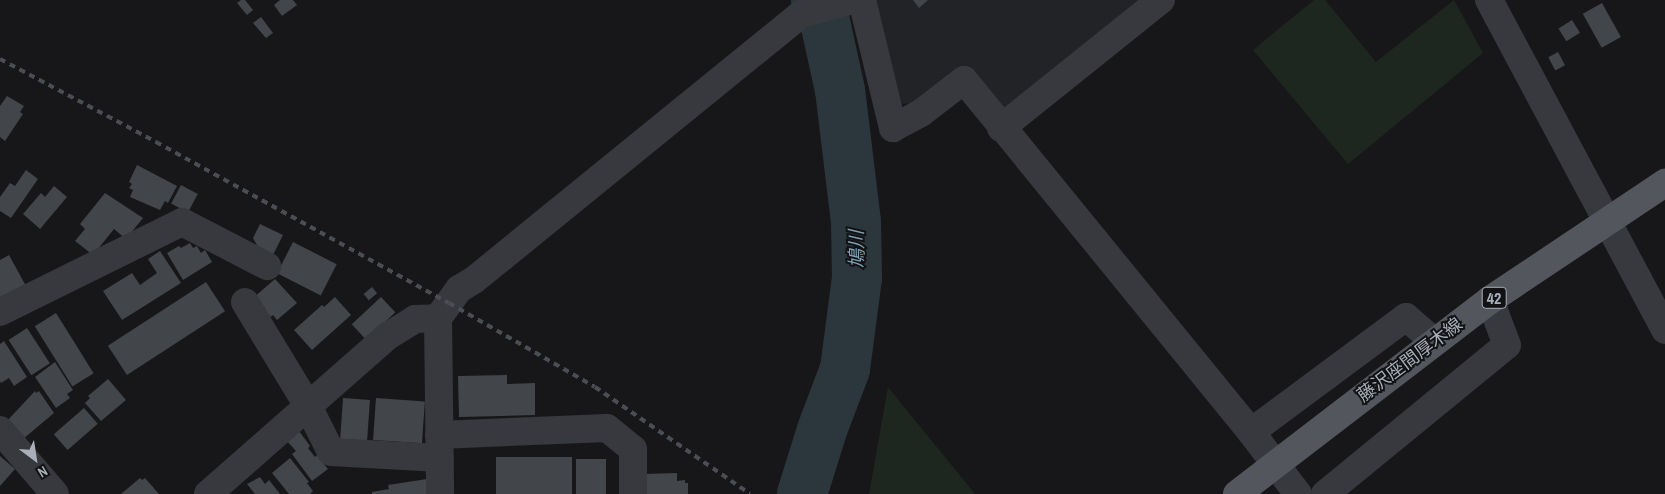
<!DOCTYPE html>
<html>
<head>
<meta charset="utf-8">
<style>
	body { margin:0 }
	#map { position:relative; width:1665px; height:494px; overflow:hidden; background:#171719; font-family:"Archivo Narrow","Noto Sans JP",sans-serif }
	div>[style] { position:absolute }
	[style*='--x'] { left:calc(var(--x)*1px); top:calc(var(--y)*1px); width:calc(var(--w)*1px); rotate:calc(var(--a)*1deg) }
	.built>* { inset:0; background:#222326 }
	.green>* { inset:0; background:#1e271f }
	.river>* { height:50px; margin:-25px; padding:0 25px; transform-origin:25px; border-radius:25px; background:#2c373d }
	.building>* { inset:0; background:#424549; transform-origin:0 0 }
	.minor>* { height:28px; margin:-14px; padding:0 14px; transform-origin:14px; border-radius:14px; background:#37393e }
	.major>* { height:28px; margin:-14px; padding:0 14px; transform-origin:14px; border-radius:14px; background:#53565d }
	.rail>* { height:4px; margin-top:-2px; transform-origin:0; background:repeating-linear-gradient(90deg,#4a4d53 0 6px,transparent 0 11px) }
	span { translate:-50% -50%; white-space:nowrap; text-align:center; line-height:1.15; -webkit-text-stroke:4px #121214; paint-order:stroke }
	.shield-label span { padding:1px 4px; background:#121214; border:1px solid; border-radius:4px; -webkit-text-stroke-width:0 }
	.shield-label { font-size:16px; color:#a8afb9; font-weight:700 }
	.street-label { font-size:18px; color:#a8afb9 }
	.water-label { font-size:19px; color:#7fa1b5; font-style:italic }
	.north { position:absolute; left:10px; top:434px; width:50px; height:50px; -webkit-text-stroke:4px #121214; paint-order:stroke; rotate:149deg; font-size:14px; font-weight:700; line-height:20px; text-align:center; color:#a8afb9 }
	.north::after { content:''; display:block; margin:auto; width:18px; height:22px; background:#a8afb9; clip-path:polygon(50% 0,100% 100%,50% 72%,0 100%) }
</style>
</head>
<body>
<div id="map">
	<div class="built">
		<i style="clip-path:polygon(871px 0,1155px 0,1004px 111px,967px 66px,920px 103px,896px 104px)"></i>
	</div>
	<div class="green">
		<i style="clip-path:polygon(1314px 0,1325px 0,1376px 62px,1454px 0,1483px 53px,1348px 164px,1253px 50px)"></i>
		<i style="clip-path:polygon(888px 387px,975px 494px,869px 494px)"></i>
	</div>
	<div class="river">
		<i style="--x:802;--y:494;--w:67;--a:-72.6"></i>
		<i style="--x:822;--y:430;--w:65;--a:-69.3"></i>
		<i style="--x:845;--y:369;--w:92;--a:-82.5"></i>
		<i style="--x:857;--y:278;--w:56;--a:-91"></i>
		<i style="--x:856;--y:222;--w:133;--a:-96.9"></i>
		<i style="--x:840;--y:90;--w:79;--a:-102.4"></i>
		<i style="--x:823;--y:13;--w:15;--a:-118"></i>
	</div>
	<div class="building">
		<i style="clip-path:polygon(241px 0,245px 0,253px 10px,247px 15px,237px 3px)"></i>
		<i style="clip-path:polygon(280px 0,293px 0,297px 5px,282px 16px,274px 5px)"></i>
		<i style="clip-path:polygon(913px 0,928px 0,919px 8px)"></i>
		<i style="left:1602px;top:3px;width:39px;height:22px;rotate:61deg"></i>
		<i style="clip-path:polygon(261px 17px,273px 33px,266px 38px,253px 23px)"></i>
		<i style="left:1572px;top:20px;width:15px;height:16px;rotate:58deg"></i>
		<i style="left:1558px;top:52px;width:15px;height:11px;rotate:62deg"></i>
		<i style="clip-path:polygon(7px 96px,24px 106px,20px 112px,23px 114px,5px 141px,0 137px,0 106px)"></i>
		<i style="clip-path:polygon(137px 165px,177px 186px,168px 203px,165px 201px,160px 210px,130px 197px,133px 190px,129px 188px,132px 184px,129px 182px)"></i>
		<i style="clip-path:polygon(26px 170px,38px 179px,11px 218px,0 211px,0 197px,10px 183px,15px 186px)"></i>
		<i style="left:181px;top:185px;width:19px;height:21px;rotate:28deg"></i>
		<i style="clip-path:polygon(54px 186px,67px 197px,40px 229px,23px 214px,41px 193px,45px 197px)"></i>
		<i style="clip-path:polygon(105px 193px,143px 218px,126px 239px,114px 229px,93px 255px,75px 241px,85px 229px,80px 224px)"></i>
		<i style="clip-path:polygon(260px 224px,283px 235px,273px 255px,258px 247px,253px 238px)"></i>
		<i style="left:293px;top:242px;width:49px;height:35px;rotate:27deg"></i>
		<i style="clip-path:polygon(190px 243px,193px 248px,197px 246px,201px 253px,205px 250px,212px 262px,183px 280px,167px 253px,179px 246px,181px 248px)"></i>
		<i style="clip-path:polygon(160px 251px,181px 283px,122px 320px,103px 291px,132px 273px,140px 285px,157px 273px,148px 259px)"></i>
		<i style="clip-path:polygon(9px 255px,26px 286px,0 299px,0 260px)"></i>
		<i style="clip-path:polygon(275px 279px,297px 303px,277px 320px,273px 315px,271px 317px,253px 298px)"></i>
		<i style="left:206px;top:282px;width:35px;height:117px;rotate:57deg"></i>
		<i style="left:372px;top:287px;width:8px;height:11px;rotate:50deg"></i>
		<i style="clip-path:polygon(335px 297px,351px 315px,312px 350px,294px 330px,322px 305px,324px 307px)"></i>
		<i style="left:381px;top:297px;width:21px;height:40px;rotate:47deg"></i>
		<i style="left:56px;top:313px;width:71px;height:25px;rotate:58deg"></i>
		<i style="left:27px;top:328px;width:42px;height:22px;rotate:57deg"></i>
		<i style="clip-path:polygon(4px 341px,27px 377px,14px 386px,9px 378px,1px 383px,0 381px,0 344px)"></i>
		<i style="clip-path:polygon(55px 362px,73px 390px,67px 394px,70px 398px,56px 408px,35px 377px)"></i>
		<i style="clip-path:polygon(507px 375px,507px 384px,535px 383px,535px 415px,459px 417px,458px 376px)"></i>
		<i style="clip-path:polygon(108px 379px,126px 400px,101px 421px,85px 403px,90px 398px,88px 396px)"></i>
		<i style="clip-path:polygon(35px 391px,36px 393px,39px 391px,54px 413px,23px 439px,7px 421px)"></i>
		<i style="left:343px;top:398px;width:27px;height:41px;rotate:4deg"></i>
		<i style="left:376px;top:398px;width:49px;height:42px;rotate:4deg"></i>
		<i style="left:84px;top:408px;width:21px;height:40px;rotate:49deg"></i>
		<i style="clip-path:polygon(299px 431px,310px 446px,308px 448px,315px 457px,317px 455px,328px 469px,312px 481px,292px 454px,296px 451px,287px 441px)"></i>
		<i style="clip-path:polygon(0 456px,15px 469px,0 486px)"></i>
		<i style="left:572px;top:457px;width:37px;height:76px;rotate:90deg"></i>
		<i style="clip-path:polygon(290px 458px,309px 482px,307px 483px,313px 491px,310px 494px,289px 494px,272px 473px)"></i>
		<i style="left:606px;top:459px;width:35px;height:30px;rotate:90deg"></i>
		<i style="clip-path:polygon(677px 473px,677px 481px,685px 480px,685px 483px,688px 483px,688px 494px,644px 494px,644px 474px)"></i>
		<i style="clip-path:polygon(260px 477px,265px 484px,269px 480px,280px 494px,255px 494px,247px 484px)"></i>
		<i style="clip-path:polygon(140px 478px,142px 480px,145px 478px,159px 494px,121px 494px)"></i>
		<i style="clip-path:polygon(427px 479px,429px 494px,372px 494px,372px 492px,389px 489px,388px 485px)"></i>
	</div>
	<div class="minor">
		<i style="--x:862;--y:0;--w:132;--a:76.4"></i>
		<i style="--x:893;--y:128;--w:32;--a:-28"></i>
		<i style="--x:921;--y:113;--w:54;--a:-37.5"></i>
		<i style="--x:964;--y:80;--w:454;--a:50.8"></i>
		<i style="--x:1251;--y:432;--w:78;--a:52.8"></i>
		<i style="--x:1489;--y:0;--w:374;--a:61.9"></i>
		<i style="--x:1001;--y:128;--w:205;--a:-38.7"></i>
		<i style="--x:245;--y:302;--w:122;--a:58.8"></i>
		<i style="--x:308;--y:406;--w:51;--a:63.4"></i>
		<i style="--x:331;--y:452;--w:109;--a:3.2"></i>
		<i style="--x:0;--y:312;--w:203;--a:-26.3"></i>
		<i style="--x:182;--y:222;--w:96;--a:27.4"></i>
		<i style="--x:438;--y:318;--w:176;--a:89.3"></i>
		<i style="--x:0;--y:430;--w:84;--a:49.3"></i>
		<i style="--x:1251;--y:432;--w:193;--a:-36.6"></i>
		<i style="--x:1406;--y:317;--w:37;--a:41"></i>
		<i style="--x:439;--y:435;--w:168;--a:-2.4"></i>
		<i style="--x:607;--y:428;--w:33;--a:39"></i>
		<i style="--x:633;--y:449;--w:45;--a:90"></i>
		<i style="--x:208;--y:494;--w:240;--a:-41.3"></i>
		<i style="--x:388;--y:336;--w:32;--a:-32"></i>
		<i style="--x:415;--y:319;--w:23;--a:-2"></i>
		<i style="--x:438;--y:318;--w:36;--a:-54"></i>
		<i style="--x:459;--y:289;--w:17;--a:-31"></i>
		<i style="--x:474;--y:280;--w:422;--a:-39.1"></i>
		<i style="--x:801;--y:14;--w:54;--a:-15.1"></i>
		<i style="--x:1325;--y:494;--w:235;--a:-39.3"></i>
		<i style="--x:1507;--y:345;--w:48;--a:-110.7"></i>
	</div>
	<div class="major">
		<i style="--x:1237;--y:494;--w:319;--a:-37.5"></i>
		<i style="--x:1490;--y:300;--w:211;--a:-33.8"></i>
	</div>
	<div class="rail">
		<i style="--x:0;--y:59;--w:177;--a:28"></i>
		<i style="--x:156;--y:142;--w:334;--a:28.8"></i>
		<i style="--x:449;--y:303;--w:168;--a:29.9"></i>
		<i style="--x:595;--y:387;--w:188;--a:34.6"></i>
	</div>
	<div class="shield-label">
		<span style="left:1494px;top:298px">42</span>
	</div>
	<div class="street-label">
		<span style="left:1410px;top:360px;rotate:-37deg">藤沢座間厚木線</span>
	</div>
	<div class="water-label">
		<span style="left:857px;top:249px;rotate:-91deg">鳩川</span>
	</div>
	<div class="north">N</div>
</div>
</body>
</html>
